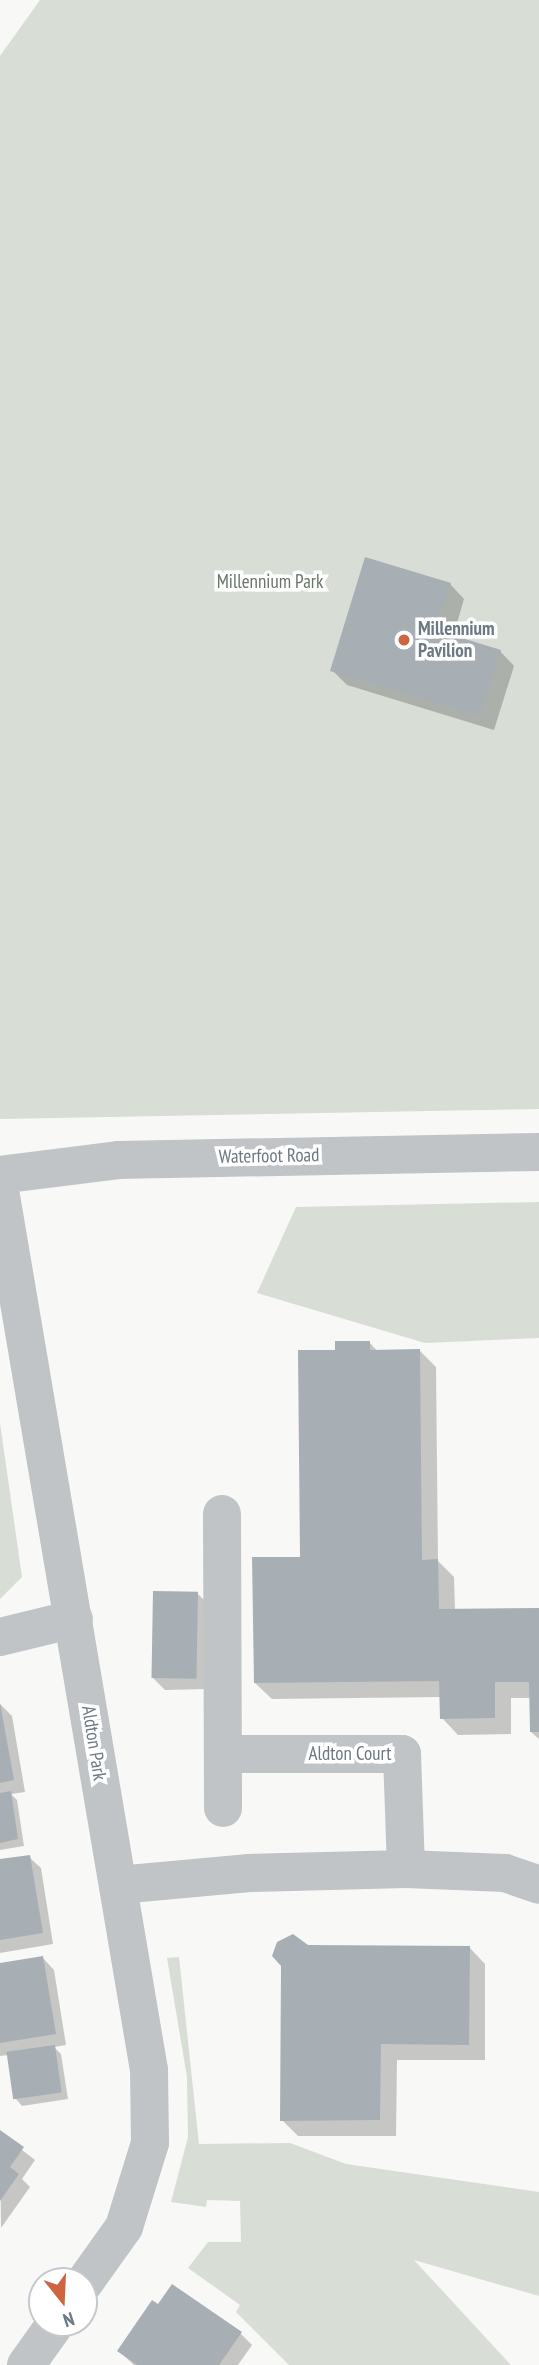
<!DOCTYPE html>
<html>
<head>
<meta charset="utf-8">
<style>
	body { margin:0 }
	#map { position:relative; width:539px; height:2365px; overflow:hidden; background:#f8f8f7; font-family:"PT Sans Narrow",sans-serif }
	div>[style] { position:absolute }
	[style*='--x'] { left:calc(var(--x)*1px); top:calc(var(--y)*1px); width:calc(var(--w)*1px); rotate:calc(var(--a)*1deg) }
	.green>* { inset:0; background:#d8ddd6 }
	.shadow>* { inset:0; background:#0003 }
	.building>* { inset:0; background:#a8afb4; transform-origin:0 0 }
	.minor>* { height:38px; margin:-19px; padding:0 19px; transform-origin:19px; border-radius:19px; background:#c0c4c7 }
	.dots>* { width:19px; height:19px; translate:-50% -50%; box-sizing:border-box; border:4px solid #fff; border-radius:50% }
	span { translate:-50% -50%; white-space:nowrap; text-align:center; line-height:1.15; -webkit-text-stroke:7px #fff; paint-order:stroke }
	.park-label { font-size:19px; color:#687666 }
	.poi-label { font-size:19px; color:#6c7883; font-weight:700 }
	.left { translate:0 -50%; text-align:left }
	.street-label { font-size:19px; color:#6c7883 }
	.north { position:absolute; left:28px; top:2267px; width:70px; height:70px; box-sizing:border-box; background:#fff; border:2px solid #c4c9cd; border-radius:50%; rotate:162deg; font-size:19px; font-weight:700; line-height:28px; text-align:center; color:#6c7883 }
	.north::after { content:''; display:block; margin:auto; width:24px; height:32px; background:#cd6542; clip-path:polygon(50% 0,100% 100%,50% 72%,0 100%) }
</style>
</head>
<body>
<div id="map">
	<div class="green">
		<i style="clip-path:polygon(40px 0,539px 0,539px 1109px,0 1119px,0 56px)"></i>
		<i style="clip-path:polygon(539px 1202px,539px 1338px,425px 1343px,257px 1293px,296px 1207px)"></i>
		<i style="clip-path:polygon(0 1423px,22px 1577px,0 1599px)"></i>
		<i style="clip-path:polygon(179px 1957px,199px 2144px,290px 2143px,346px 2164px,539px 2192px,539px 2296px,414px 2260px,511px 2365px,289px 2365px,236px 2312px,240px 2305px,188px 2268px,208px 2242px,241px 2242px,240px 2201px,207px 2200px,206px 2207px,171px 2202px,188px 2137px,187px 2077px,167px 1958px)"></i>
	</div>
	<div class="shadow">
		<i style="clip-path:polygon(450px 584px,464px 599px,453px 637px,500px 651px,514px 666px,494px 730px,347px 685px,332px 670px)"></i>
		<i style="clip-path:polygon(370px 1343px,378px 1352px,420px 1351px,436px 1367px,438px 1561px,454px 1577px,455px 1610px,539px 1609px,539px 1739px,531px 1732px,531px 1698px,511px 1698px,511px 1734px,458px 1735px,442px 1718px,441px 1697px,272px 1699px,255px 1683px,302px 1559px,337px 1352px)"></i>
		<i style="clip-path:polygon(197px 1593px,209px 1605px,208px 1689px,165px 1690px,153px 1678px)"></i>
		<i style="clip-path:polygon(0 1704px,12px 1716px,25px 1792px,11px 1794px,17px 1800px,24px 1846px,0 1850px)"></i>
		<i style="clip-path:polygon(29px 1857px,41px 1868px,53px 1944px,0 1953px,0 1861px)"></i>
		<i style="clip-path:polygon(307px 1946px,469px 1947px,485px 1964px,485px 2060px,397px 2060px,396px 2136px,298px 2136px,282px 2120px)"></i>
		<i style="clip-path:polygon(43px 1958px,54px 1970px,66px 2045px,54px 2047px,61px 2054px,68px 2099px,22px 2106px,16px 2099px,9px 2055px,0 2056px,0 1965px)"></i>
		<i style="clip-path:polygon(0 2133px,35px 2160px,22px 2179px,30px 2187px,1px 2228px)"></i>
		<i style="clip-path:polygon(241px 2334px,252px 2345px,238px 2365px,134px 2365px,119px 2351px)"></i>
	</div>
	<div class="building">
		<i style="clip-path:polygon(365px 557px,451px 583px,436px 630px,501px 650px,480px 716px,330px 671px)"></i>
		<i style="clip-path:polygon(335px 1341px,370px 1341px,370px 1350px,420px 1349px,422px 1560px,438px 1559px,439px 1609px,539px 1608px,539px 1732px,530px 1732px,529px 1682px,495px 1682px,495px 1718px,440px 1719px,439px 1681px,254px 1683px,252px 1557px,300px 1557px,298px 1350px,335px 1350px)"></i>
		<i style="left:153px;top:1591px;width:45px;height:87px;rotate:1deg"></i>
		<i style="clip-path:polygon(0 1703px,14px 1780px,0 1783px)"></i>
		<i style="clip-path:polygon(11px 1791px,18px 1839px,0 1843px,0 1793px)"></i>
		<i style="clip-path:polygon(30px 1855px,43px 1933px,0 1940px,0 1859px)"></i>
		<i style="clip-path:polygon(293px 1934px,308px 1945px,470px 1946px,469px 2045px,381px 2044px,380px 2120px,280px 2121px,281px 1966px,272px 1956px,277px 1942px)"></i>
		<i style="clip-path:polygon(43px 1956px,56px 2034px,0 2043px,0 1963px)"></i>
		<i style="left:55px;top:2045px;width:48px;height:49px;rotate:82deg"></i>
		<i style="clip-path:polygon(0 2130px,24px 2147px,10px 2167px,19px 2174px,0 2201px)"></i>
		<i style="clip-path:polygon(172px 2284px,242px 2332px,219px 2365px,137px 2365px,117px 2351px,152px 2300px,158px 2304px)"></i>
	</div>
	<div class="minor">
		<i style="--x:0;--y:1175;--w:119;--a:-7.2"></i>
		<i style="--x:118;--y:1160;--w:421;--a:-1.1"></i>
		<i style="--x:0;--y:1190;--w:893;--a:80.39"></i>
		<i style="--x:149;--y:2070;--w:73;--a:89.2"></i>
		<i style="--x:150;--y:2143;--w:88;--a:107.2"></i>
		<i style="--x:124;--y:2227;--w:69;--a:125.5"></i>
		<i style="--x:222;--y:1514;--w:294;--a:89.8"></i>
		<i style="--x:0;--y:1637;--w:76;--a:-13.7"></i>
		<i style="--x:223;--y:1754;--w:179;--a:0"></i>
		<i style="--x:402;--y:1754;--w:115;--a:88"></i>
		<i style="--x:118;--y:1885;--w:132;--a:-5.2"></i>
		<i style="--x:249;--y:1873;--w:157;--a:-1.5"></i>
		<i style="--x:406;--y:1869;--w:99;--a:2.3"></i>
		<i style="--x:505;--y:1873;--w:36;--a:19"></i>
		<i style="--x:26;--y:2365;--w:52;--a:-54.5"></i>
	</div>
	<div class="dots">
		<i style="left:404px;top:640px;background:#cd6542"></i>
	</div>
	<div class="park-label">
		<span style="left:270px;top:582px">Millennium Park</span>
	</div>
	<div class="poi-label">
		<span class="left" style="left:418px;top:640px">Millennium<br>Pavilion</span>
	</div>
	<div class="street-label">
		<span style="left:269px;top:1156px;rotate:-1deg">Waterfoot Road</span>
		<span style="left:94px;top:1743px;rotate:81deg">Aldton Park</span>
		<span style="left:350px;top:1754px">Aldton Court</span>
	</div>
	<div class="north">N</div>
</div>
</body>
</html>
